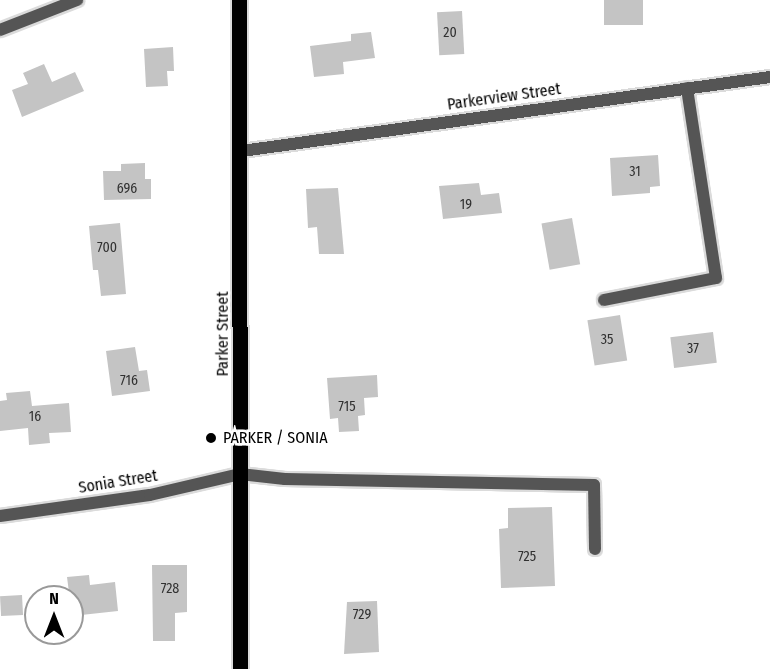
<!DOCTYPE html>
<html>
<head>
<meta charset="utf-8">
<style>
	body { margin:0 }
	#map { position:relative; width:770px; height:669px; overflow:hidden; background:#fff; font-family:"Fira Sans Condensed",sans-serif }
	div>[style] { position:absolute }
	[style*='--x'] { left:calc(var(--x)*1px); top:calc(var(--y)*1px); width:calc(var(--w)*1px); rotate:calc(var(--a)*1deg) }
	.building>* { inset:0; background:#c4c4c4; transform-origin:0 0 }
	.roads { filter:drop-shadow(2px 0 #dbdbdb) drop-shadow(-2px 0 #dbdbdb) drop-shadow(0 2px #dbdbdb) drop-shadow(0 -2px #dbdbdb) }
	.lane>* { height:12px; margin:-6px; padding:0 6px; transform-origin:6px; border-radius:6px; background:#555 }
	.street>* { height:12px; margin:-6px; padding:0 6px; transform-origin:6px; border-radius:6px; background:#555 }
	.primary>* { height:15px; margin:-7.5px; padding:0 7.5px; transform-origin:7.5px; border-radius:7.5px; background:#000 }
	.dots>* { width:16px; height:16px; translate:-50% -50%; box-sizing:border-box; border:3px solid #fff; border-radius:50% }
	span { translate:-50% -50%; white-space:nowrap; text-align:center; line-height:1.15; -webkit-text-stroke:5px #fff; paint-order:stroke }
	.number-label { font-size:14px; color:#313131 }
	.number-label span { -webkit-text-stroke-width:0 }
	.street-label { font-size:16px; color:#000 }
	.poi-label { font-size:16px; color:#000 }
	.left { translate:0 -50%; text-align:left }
	.north { position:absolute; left:24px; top:585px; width:60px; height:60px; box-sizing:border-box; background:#fff; border:2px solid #999; border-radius:50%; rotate:0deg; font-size:16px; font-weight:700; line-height:24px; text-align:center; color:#000 }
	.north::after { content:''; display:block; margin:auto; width:21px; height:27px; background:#000; clip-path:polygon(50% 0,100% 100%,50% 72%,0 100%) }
</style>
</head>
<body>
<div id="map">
	<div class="building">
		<i style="left:604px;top:0;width:39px;height:25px"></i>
		<i style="left:462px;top:11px;width:43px;height:25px;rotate:87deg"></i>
		<i style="clip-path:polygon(371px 32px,375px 58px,343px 62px,344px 74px,314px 77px,310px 46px,351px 41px,351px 34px)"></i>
		<i style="clip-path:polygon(173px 47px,174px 71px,167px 71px,168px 86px,146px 87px,144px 49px)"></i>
		<i style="clip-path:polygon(44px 64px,52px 82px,75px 72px,84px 91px,22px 117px,12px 90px,28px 84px,23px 73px)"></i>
		<i style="clip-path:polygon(658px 155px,660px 186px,650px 187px,650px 193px,612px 196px,610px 158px)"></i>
		<i style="clip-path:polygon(145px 163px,145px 179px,151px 179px,151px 199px,104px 200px,103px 171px,121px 171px,121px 164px)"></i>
		<i style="clip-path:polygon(479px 183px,481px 195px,499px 193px,502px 213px,443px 219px,439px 186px)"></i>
		<i style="clip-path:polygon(338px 188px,344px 254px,319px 254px,317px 227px,308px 228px,306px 189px)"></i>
		<i style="left:572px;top:218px;width:47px;height:31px;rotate:80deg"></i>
		<i style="clip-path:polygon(120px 223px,126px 294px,101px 296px,98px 270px,93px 270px,89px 226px)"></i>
		<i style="left:620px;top:315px;width:46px;height:33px;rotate:81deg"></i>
		<i style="left:713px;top:332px;width:31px;height:43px;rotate:83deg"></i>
		<i style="clip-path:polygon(135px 347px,139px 371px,147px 370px,150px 391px,112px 396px,106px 351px)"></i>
		<i style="clip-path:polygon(377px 375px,378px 397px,364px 398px,365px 415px,358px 416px,359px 431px,339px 432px,338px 418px,330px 419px,327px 378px)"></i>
		<i style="clip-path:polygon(30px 391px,32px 406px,69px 403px,71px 432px,49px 433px,50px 443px,29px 445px,28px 428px,0 431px,0 401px,7px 400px,6px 393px)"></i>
		<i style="clip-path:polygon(552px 507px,555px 586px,501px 588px,499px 529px,508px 528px,508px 508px)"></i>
		<i style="clip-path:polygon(152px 565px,187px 565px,187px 612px,175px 613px,175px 641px,153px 641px)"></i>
		<i style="clip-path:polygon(89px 575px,90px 585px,115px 582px,118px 611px,72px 616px,67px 577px)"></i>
		<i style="left:22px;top:595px;width:20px;height:22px;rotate:87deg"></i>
		<i style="clip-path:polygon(377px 601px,379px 652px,344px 654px,347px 602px)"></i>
	</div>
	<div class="roads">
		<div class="lane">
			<i style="--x:604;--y:300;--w:114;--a:-11.1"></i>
			<i style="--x:716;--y:278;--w:192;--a:-98.7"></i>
			<i style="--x:240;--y:474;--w:45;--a:6.3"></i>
			<i style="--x:285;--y:479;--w:309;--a:1.1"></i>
			<i style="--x:594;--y:485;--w:64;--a:89.1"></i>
		</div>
		<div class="street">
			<i style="--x:0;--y:30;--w:83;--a:-21.3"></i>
			<i style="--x:242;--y:151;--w:533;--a:-7.98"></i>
			<i style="--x:0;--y:516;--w:151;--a:-8"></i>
			<i style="--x:150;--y:495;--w:92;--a:-13.1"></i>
		</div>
		<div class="primary">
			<i style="--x:239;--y:0;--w:669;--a:89.91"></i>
		</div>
	</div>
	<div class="dots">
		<i style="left:211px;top:438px;background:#000"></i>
	</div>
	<div class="number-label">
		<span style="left:450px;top:33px">20</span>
		<span style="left:635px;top:172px">31</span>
		<span style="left:127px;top:189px">696</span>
		<span style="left:466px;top:205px">19</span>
		<span style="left:107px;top:248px">700</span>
		<span style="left:607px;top:340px">35</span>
		<span style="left:693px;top:349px">37</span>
		<span style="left:129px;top:381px">716</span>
		<span style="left:347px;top:407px">715</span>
		<span style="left:35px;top:417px">16</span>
		<span style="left:527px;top:557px">725</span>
		<span style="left:170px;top:589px">728</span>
		<span style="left:362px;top:615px">729</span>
	</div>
	<div class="street-label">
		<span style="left:504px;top:97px;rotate:-8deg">Parkerview Street</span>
		<span style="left:223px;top:334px;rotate:-90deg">Parker Street</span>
		<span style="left:118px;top:482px;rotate:-9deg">Sonia Street</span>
	</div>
	<div class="poi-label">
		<span class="left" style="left:223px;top:438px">PARKER / SONIA</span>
	</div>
	<div class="north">N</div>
</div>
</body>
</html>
